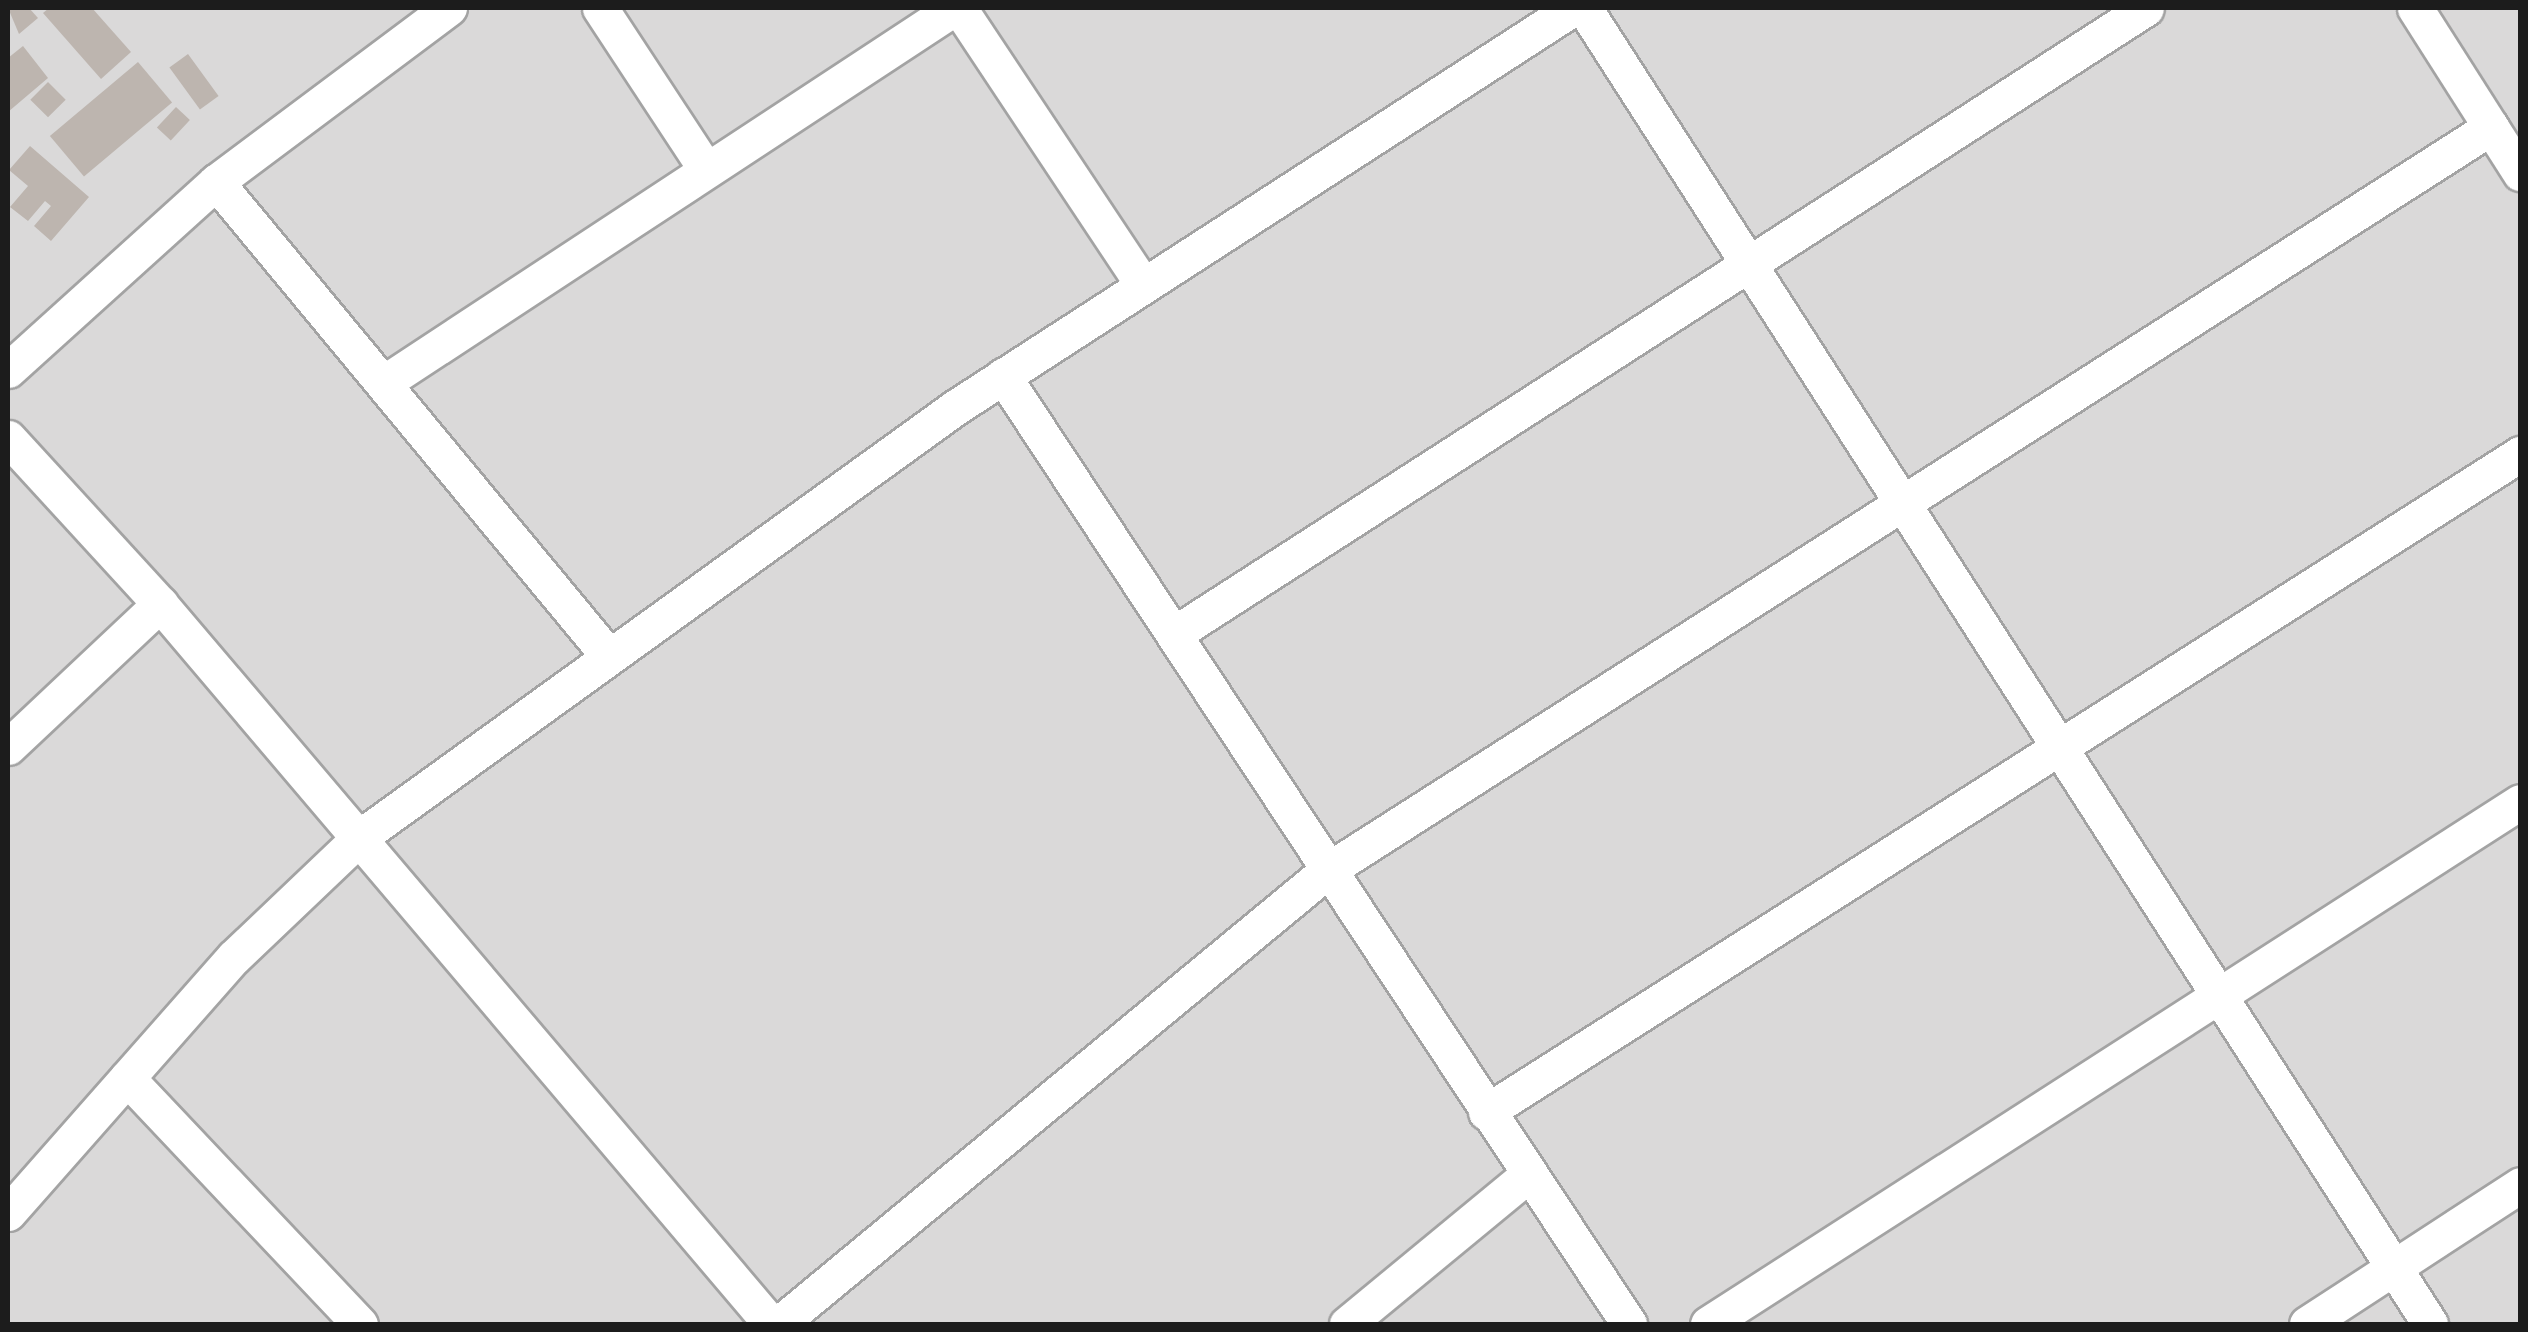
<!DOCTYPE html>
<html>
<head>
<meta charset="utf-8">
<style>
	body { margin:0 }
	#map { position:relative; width:2528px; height:1332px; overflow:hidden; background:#ece9e2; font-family:Barlow,sans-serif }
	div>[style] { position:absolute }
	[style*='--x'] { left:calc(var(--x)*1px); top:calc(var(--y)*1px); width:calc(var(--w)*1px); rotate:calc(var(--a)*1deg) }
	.residential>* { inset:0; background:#dad9d9; transform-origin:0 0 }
	.building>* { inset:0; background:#bdb5af; transform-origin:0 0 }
	.roads { filter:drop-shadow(2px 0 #a3a3a3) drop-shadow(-2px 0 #a3a3a3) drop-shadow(0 2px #a3a3a3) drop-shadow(0 -2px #a3a3a3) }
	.minor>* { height:35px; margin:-17.5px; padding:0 17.5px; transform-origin:17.5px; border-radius:17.5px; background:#fff }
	span { translate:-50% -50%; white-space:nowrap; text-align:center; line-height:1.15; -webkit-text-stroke:10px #fff; paint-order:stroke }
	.frame { position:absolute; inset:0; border:10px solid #1c1c1c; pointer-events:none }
</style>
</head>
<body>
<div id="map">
	<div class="residential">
		<i style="left:8px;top:8px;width:2512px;height:1316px"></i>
	</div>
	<div class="building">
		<i style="clip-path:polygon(8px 8px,29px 8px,38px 18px,19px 34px)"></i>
		<i style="clip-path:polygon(49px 8px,92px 8px,131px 52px,101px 79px,43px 13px)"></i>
		<i style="clip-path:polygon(23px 46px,48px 78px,8px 112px,8px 58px)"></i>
		<i style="left:188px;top:54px;width:52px;height:23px;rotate:54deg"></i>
		<i style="left:138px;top:62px;width:53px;height:115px;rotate:50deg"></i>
		<i style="left:48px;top:82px;width:25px;height:25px;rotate:45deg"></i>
		<i style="left:176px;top:107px;width:19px;height:28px;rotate:43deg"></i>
		<i style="clip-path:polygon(30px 146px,89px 197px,51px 241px,34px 226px,51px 206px,45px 201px,28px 221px,10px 207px,28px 186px,9px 170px)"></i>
	</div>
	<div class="roads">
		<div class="minor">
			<i style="--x:600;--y:8;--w:191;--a:56.7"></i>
			<i style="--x:959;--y:8;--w:333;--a:56.4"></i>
			<i style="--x:1584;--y:8;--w:1564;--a:57.26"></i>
			<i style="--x:2415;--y:8;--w:196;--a:57.5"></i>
			<i style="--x:216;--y:182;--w:612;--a:50.37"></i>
			<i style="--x:8;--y:370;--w:280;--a:-42.1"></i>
			<i style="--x:216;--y:182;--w:291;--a:-36.8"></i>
			<i style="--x:1003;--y:376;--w:1136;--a:56.56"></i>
			<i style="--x:385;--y:382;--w:681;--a:-33.32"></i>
			<i style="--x:8;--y:438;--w:225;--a:47.5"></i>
			<i style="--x:160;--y:604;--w:944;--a:49.68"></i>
			<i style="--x:1174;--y:634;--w:1156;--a:-32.78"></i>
			<i style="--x:8;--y:747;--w:209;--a:-43.3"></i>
			<i style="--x:127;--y:1078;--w:339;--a:46.6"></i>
			<i style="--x:1486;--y:1112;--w:1226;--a:-32.47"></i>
			<i style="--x:8;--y:1213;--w:341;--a:-48.6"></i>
			<i style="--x:234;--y:957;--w:174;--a:-43.6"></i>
			<i style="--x:360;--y:837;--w:735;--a:-35.81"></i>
			<i style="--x:956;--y:407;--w:735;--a:-32.89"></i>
			<i style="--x:779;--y:1324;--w:712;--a:-39.59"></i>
			<i style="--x:1328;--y:870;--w:1380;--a:-32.57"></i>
			<i style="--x:1347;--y:1324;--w:234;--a:-39.5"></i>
			<i style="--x:1708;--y:1324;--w:965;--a:-32.74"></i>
			<i style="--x:2307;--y:1324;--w:254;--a:-33.1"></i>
		</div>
	</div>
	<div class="frame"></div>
</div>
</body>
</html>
